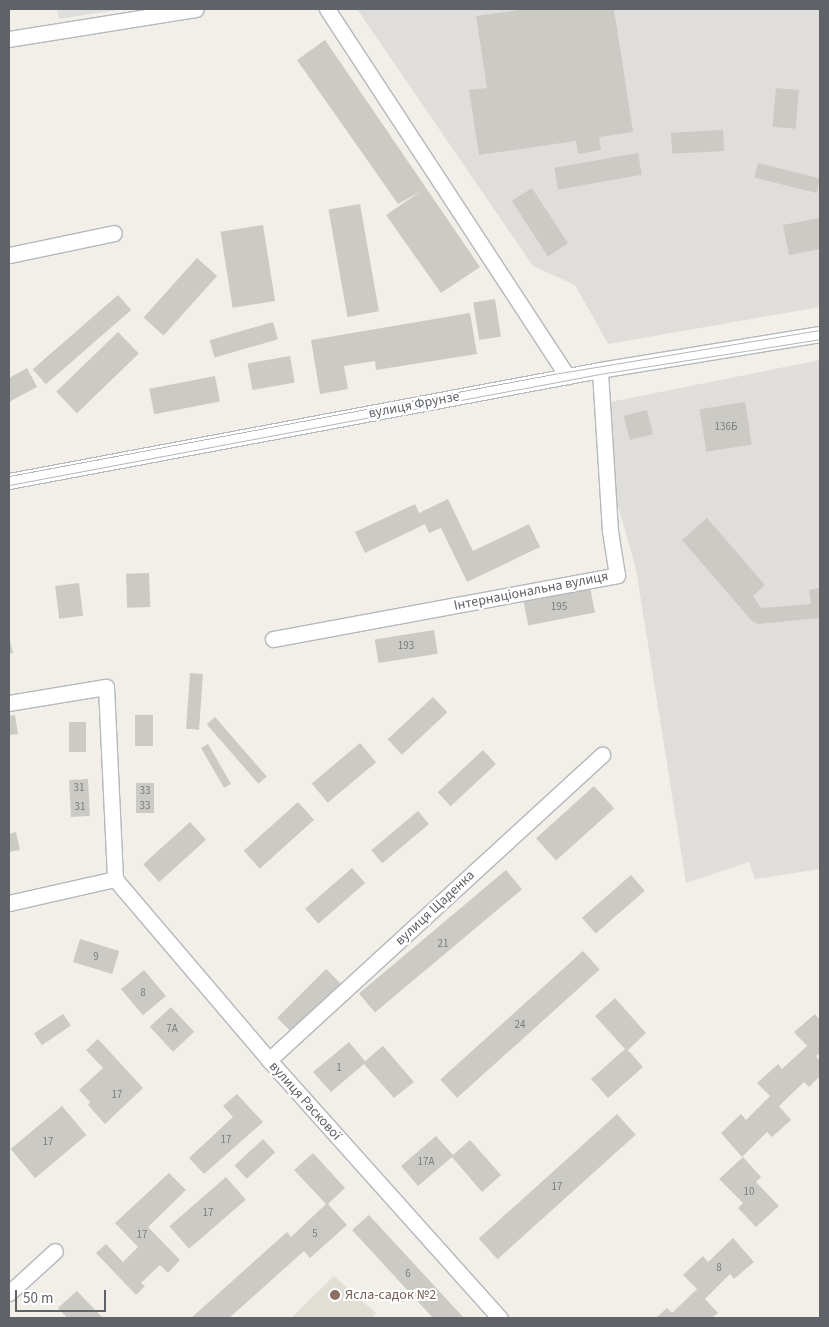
<!DOCTYPE html>
<html>
<head>
<meta charset="utf-8">
<style>
	body { margin:0 }
	#map { position:relative; width:829px; height:1327px; overflow:hidden; background:#f1efe8; font-family:"Source Sans 3",sans-serif }
	div>[style] { position:absolute }
	[style*='--x'] { left:calc(var(--x)*1px); top:calc(var(--y)*1px); width:calc(var(--w)*1px); rotate:calc(var(--a)*1deg) }
	.industrial>* { inset:0; background:#e0deda }
	.education>* { inset:0; background:#e1ded6 }
	.building>* { inset:0; background:#cccac5; transform-origin:0 0 }
	.roads { filter:drop-shadow(1px 0 #b5b8bc) drop-shadow(-1px 0 #b5b8bc) drop-shadow(0 1px #b5b8bc) drop-shadow(0 -1px #b5b8bc) }
	.minor>* { height:15px; margin:-7.5px; padding:0 7.5px; transform-origin:7.5px; border-radius:7.5px; background:#fff }
	.tram>* { height:1px; margin:-0.5px; padding:0 0.5px; transform-origin:0.5px; border-radius:0.5px; background:#b6b7b8 }
	.dots>* { width:14px; height:14px; translate:-50% -50%; box-sizing:border-box; border:2px solid #fff; border-radius:50% }
	span { translate:-50% -50%; white-space:nowrap; text-align:center; line-height:1.15; -webkit-text-stroke:4px #fff; paint-order:stroke }
	.number-label { font-size:11px; color:#7a7d7f }
	.number-label span { -webkit-text-stroke-width:0 }
	.street-label { font-size:14px; color:#5f6368 }
	.education-label { font-size:14px; color:#785e54 }
	.left { translate:0 -50%; text-align:left }
	.frame { position:absolute; inset:0; border:10px solid #5f6368; pointer-events:none }
	.scale { position:absolute; left:15px; top:1290px; width:91px; height:22px; box-sizing:border-box; border:2px solid #5f6368; border-top:0; padding-left:6px; font-size:15px; line-height:18px; white-space:nowrap; color:#5f6368; -webkit-text-stroke:4px #fff; paint-order:stroke }
</style>
</head>
<body>
<div id="map">
	<div class="industrial">
		<i style="clip-path:polygon(57px 9px,124px 9px,59px 19px)"></i>
		<i style="clip-path:polygon(357px 9px,820px 9px,820px 307px,608px 344px,575px 285px,533px 266px)"></i>
		<i style="clip-path:polygon(820px 360px,820px 869px,755px 879px,749px 862px,686px 883px,636px 569px,609px 474px,605px 403px)"></i>
	</div>
	<div class="education">
		<i style="clip-path:polygon(334px 1276px,376px 1313px,372px 1318px,291px 1318px)"></i>
	</div>
	<div class="building">
		<i style="clip-path:polygon(526px 9px,614px 9px,633px 132px,599px 137px,601px 150px,578px 154px,576px 141px,479px 155px,469px 90px,487px 88px,476px 16px)"></i>
		<i style="clip-path:polygon(325px 40px,480px 267px,441px 293px,386px 215px,421px 191px,398px 204px,297px 60px)"></i>
		<i style="left:776px;top:88px;width:23px;height:39px;rotate:5deg"></i>
		<i style="left:723px;top:130px;width:21px;height:52px;rotate:87deg"></i>
		<i style="left:638px;top:153px;width:22px;height:85px;rotate:80deg"></i>
		<i style="left:758px;top:163px;width:64px;height:15px;rotate:14deg"></i>
		<i style="left:532px;top:188px;width:66px;height:24px;rotate:57deg"></i>
		<i style="left:360px;top:204px;width:109px;height:32px;rotate:80deg"></i>
		<i style="clip-path:polygon(820px 218px,820px 249px,789px 255px,783px 225px)"></i>
		<i style="left:263px;top:225px;width:77px;height:43px;rotate:81deg"></i>
		<i style="left:197px;top:258px;width:27px;height:80px;rotate:42deg"></i>
		<i style="left:118px;top:295px;width:20px;height:113px;rotate:49deg"></i>
		<i style="left:495px;top:299px;width:38px;height:22px;rotate:81deg"></i>
		<i style="clip-path:polygon(470px 313px,477px 354px,376px 370px,375px 361px,344px 366px,348px 389px,320px 394px,311px 340px)"></i>
		<i style="left:273px;top:322px;width:18px;height:66px;rotate:74deg"></i>
		<i style="left:118px;top:332px;width:30px;height:86px;rotate:46deg"></i>
		<i style="left:290px;top:356px;width:27px;height:43px;rotate:80deg"></i>
		<i style="clip-path:polygon(27px 368px,37px 387px,9px 402px,9px 378px)"></i>
		<i style="left:215px;top:376px;width:26px;height:67px;rotate:79deg"></i>
		<i style="left:745px;top:402px;width:43px;height:46px;rotate:81deg"></i>
		<i style="left:647px;top:410px;width:25px;height:24px;rotate:76deg"></i>
		<i style="clip-path:polygon(448px 499px,473px 551px,529px 524px,540px 547px,467px 582px,441px 528px,429px 533px,425px 524px,365px 553px,355px 532px,415px 504px,419px 513px)"></i>
		<i style="clip-path:polygon(707px 518px,765px 585px,753px 596px,761px 608px,811px 604px,809px 590px,820px 588px,820px 618px,758px 624px,751px 620px,682px 540px)"></i>
		<i style="left:149px;top:573px;width:34px;height:23px;rotate:88deg"></i>
		<i style="left:79px;top:583px;width:33px;height:24px;rotate:83deg"></i>
		<i style="left:590px;top:587px;width:26px;height:68px;rotate:79deg"></i>
		<i style="left:434px;top:630px;width:24px;height:60px;rotate:81deg"></i>
		<i style="clip-path:polygon(9px 637px,13px 653px,9px 654px)"></i>
		<i style="left:190px;top:673px;width:13px;height:56px;rotate:4deg"></i>
		<i style="left:433px;top:697px;width:21px;height:62px;rotate:47deg"></i>
		<i style="clip-path:polygon(15px 715px,18px 734px,9px 735px,9px 716px)"></i>
		<i style="left:135px;top:715px;width:18px;height:31px"></i>
		<i style="left:215px;top:717px;width:79px;height:11px;rotate:49deg"></i>
		<i style="left:69px;top:722px;width:17px;height:30px"></i>
		<i style="left:360px;top:743px;width:25px;height:63px;rotate:50deg"></i>
		<i style="left:208px;top:744px;width:46px;height:8px;rotate:60deg"></i>
		<i style="left:483px;top:750px;width:19px;height:62px;rotate:47deg"></i>
		<i style="left:88px;top:779px;width:37px;height:19px;rotate:87deg"></i>
		<i style="left:136px;top:783px;width:18px;height:30px"></i>
		<i style="left:594px;top:786px;width:30px;height:78px;rotate:48deg"></i>
		<i style="left:298px;top:802px;width:24px;height:73px;rotate:48deg"></i>
		<i style="left:418px;top:811px;width:17px;height:61px;rotate:50deg"></i>
		<i style="left:190px;top:822px;width:24px;height:63px;rotate:48deg"></i>
		<i style="clip-path:polygon(16px 832px,20px 850px,9px 852px,9px 834px)"></i>
		<i style="left:352px;top:868px;width:20px;height:62px;rotate:49deg"></i>
		<i style="left:506px;top:870px;width:25px;height:192px;rotate:50deg"></i>
		<i style="left:631px;top:875px;width:21px;height:65px;rotate:49deg"></i>
		<i style="left:80px;top:939px;width:41px;height:24px;rotate:17deg"></i>
		<i style="left:583px;top:951px;width:25px;height:192px;rotate:48deg"></i>
		<i style="left:326px;top:969px;width:21px;height:69px;rotate:45deg"></i>
		<i style="left:144px;top:970px;width:34px;height:30px;rotate:50deg"></i>
		<i style="clip-path:polygon(615px 998px,646px 1033px,628px 1050px,643px 1067px,608px 1098px,591px 1079px,625px 1049px,595px 1016px)"></i>
		<i style="left:171px;top:1007px;width:34px;height:29px;rotate:47deg"></i>
		<i style="left:63px;top:1014px;width:14px;height:35px;rotate:56deg"></i>
		<i style="clip-path:polygon(815px 1014px,820px 1020px,820px 1053px,816px 1056px,820px 1061px,820px 1076px,809px 1087px,804px 1082px,779px 1106px,791px 1120px,772px 1137px,767px 1132px,742px 1157px,721px 1133px,741px 1114px,746px 1120px,770px 1096px,757px 1083px,778px 1064px,782px 1069px,807px 1046px,794px 1032px)"></i>
		<i style="clip-path:polygon(98px 1039px,143px 1088px,105px 1124px,88px 1105px,90px 1102px,79px 1090px,103px 1068px,86px 1050px)"></i>
		<i style="clip-path:polygon(349px 1042px,365px 1061px,383px 1046px,414px 1082px,394px 1098px,364px 1064px,331px 1092px,313px 1072px)"></i>
		<i style="clip-path:polygon(237px 1094px,263px 1122px,204px 1174px,189px 1158px,233px 1117px,223px 1106px)"></i>
		<i style="left:62px;top:1106px;width:38px;height:67px;rotate:50deg"></i>
		<i style="left:617px;top:1114px;width:28px;height:186px;rotate:48deg"></i>
		<i style="clip-path:polygon(436px 1136px,453px 1155px,470px 1140px,501px 1175px,482px 1192px,452px 1157px,418px 1186px,401px 1166px)"></i>
		<i style="left:263px;top:1139px;width:18px;height:39px;rotate:47deg"></i>
		<i style="clip-path:polygon(313px 1153px,345px 1188px,328px 1204px,347px 1225px,310px 1258px,304px 1251px,229px 1318px,191px 1318px,287px 1232px,291px 1237px,326px 1204px,294px 1170px)"></i>
		<i style="clip-path:polygon(743px 1157px,761px 1177px,756px 1182px,779px 1206px,756px 1227px,738px 1208px,743px 1203px,719px 1179px)"></i>
		<i style="clip-path:polygon(169px 1173px,186px 1190px,148px 1227px,180px 1260px,168px 1273px,160px 1265px,141px 1283px,145px 1286px,136px 1295px,96px 1253px,106px 1244px,123px 1262px,138px 1247px,115px 1223px)"></i>
		<i style="left:226px;top:1177px;width:30px;height:75px;rotate:49deg"></i>
		<i style="clip-path:polygon(369px 1215px,464px 1318px,433px 1318px,352px 1230px)"></i>
		<i style="clip-path:polygon(733px 1238px,754px 1262px,734px 1279px,730px 1274px,705px 1299px,718px 1313px,712px 1318px,656px 1318px,667px 1308px,672px 1313px,697px 1289px,683px 1275px,703px 1256px,708px 1262px)"></i>
		<i style="clip-path:polygon(77px 1291px,103px 1318px,67px 1318px,58px 1308px)"></i>
	</div>
	<div class="roads">
		<div class="minor">
			<i style="--x:327;--y:9;--w:439;--a:56.8"></i>
			<i style="--x:9;--y:39;--w:189;--a:-9.1"></i>
			<i style="--x:9;--y:255;--w:107;--a:-11.8"></i>
			<i style="--x:9;--y:481;--w:601;--a:-10.64"></i>
			<i style="--x:600;--y:370;--w:223;--a:-9.3"></i>
			<i style="--x:273;--y:639;--w:350;--a:-10.5"></i>
			<i style="--x:617;--y:575;--w:45;--a:-99"></i>
			<i style="--x:610;--y:531;--w:161;--a:-93.6"></i>
			<i style="--x:9;--y:703;--w:98;--a:-9.4"></i>
			<i style="--x:106;--y:687;--w:192;--a:87.3"></i>
			<i style="--x:115;--y:879;--w:238;--a:49.6"></i>
			<i style="--x:269;--y:1060;--w:346;--a:48.2"></i>
			<i style="--x:9;--y:903;--w:109;--a:-12.8"></i>
			<i style="--x:269;--y:1060;--w:452;--a:-42.5"></i>
			<i style="--x:9;--y:1293;--w:62;--a:-42.4"></i>
		</div>
	</div>
	<div class="tram">
		<i style="--x:9;--y:476;--w:548;--a:-10.61"></i>
		<i style="--x:548;--y:375;--w:276;--a:-9.4"></i>
		<i style="--x:9;--y:485;--w:601;--a:-10.64"></i>
		<i style="--x:600;--y:374;--w:223;--a:-9"></i>
	</div>
	<div class="dots">
		<i style="left:335px;top:1295px;background:#8d6e63"></i>
	</div>
	<div class="number-label">
		<span style="left:726px;top:427px">136Б</span>
		<span style="left:559px;top:607px">195</span>
		<span style="left:406px;top:646px">193</span>
		<span style="left:79px;top:788px">31</span>
		<span style="left:145px;top:791px">33</span>
		<span style="left:145px;top:806px">33</span>
		<span style="left:80px;top:807px">31</span>
		<span style="left:443px;top:944px">21</span>
		<span style="left:96px;top:957px">9</span>
		<span style="left:143px;top:993px">8</span>
		<span style="left:520px;top:1025px">24</span>
		<span style="left:172px;top:1029px">7А</span>
		<span style="left:339px;top:1068px">1</span>
		<span style="left:117px;top:1095px">17</span>
		<span style="left:226px;top:1140px">17</span>
		<span style="left:48px;top:1142px">17</span>
		<span style="left:426px;top:1162px">17А</span>
		<span style="left:557px;top:1187px">17</span>
		<span style="left:749px;top:1192px">10</span>
		<span style="left:208px;top:1213px">17</span>
		<span style="left:315px;top:1234px">5</span>
		<span style="left:142px;top:1235px">17</span>
		<span style="left:719px;top:1268px">8</span>
		<span style="left:408px;top:1274px">6</span>
	</div>
	<div class="street-label">
		<span style="left:414px;top:405px;rotate:-11deg">вулиця Фрунзе</span>
		<span style="left:531px;top:591px;rotate:-11deg">Інтернаціональна вулиця</span>
		<span style="left:435px;top:908px;rotate:-43deg">вулиця Щаденка</span>
		<span style="left:305px;top:1101px;rotate:48deg">вулиця Раскової</span>
	</div>
	<div class="education-label">
		<span class="left" style="left:345px;top:1295px">Ясла-садок №2</span>
	</div>
	<div class="frame"></div>
	<div class="scale">50 m</div>
</div>
</body>
</html>
